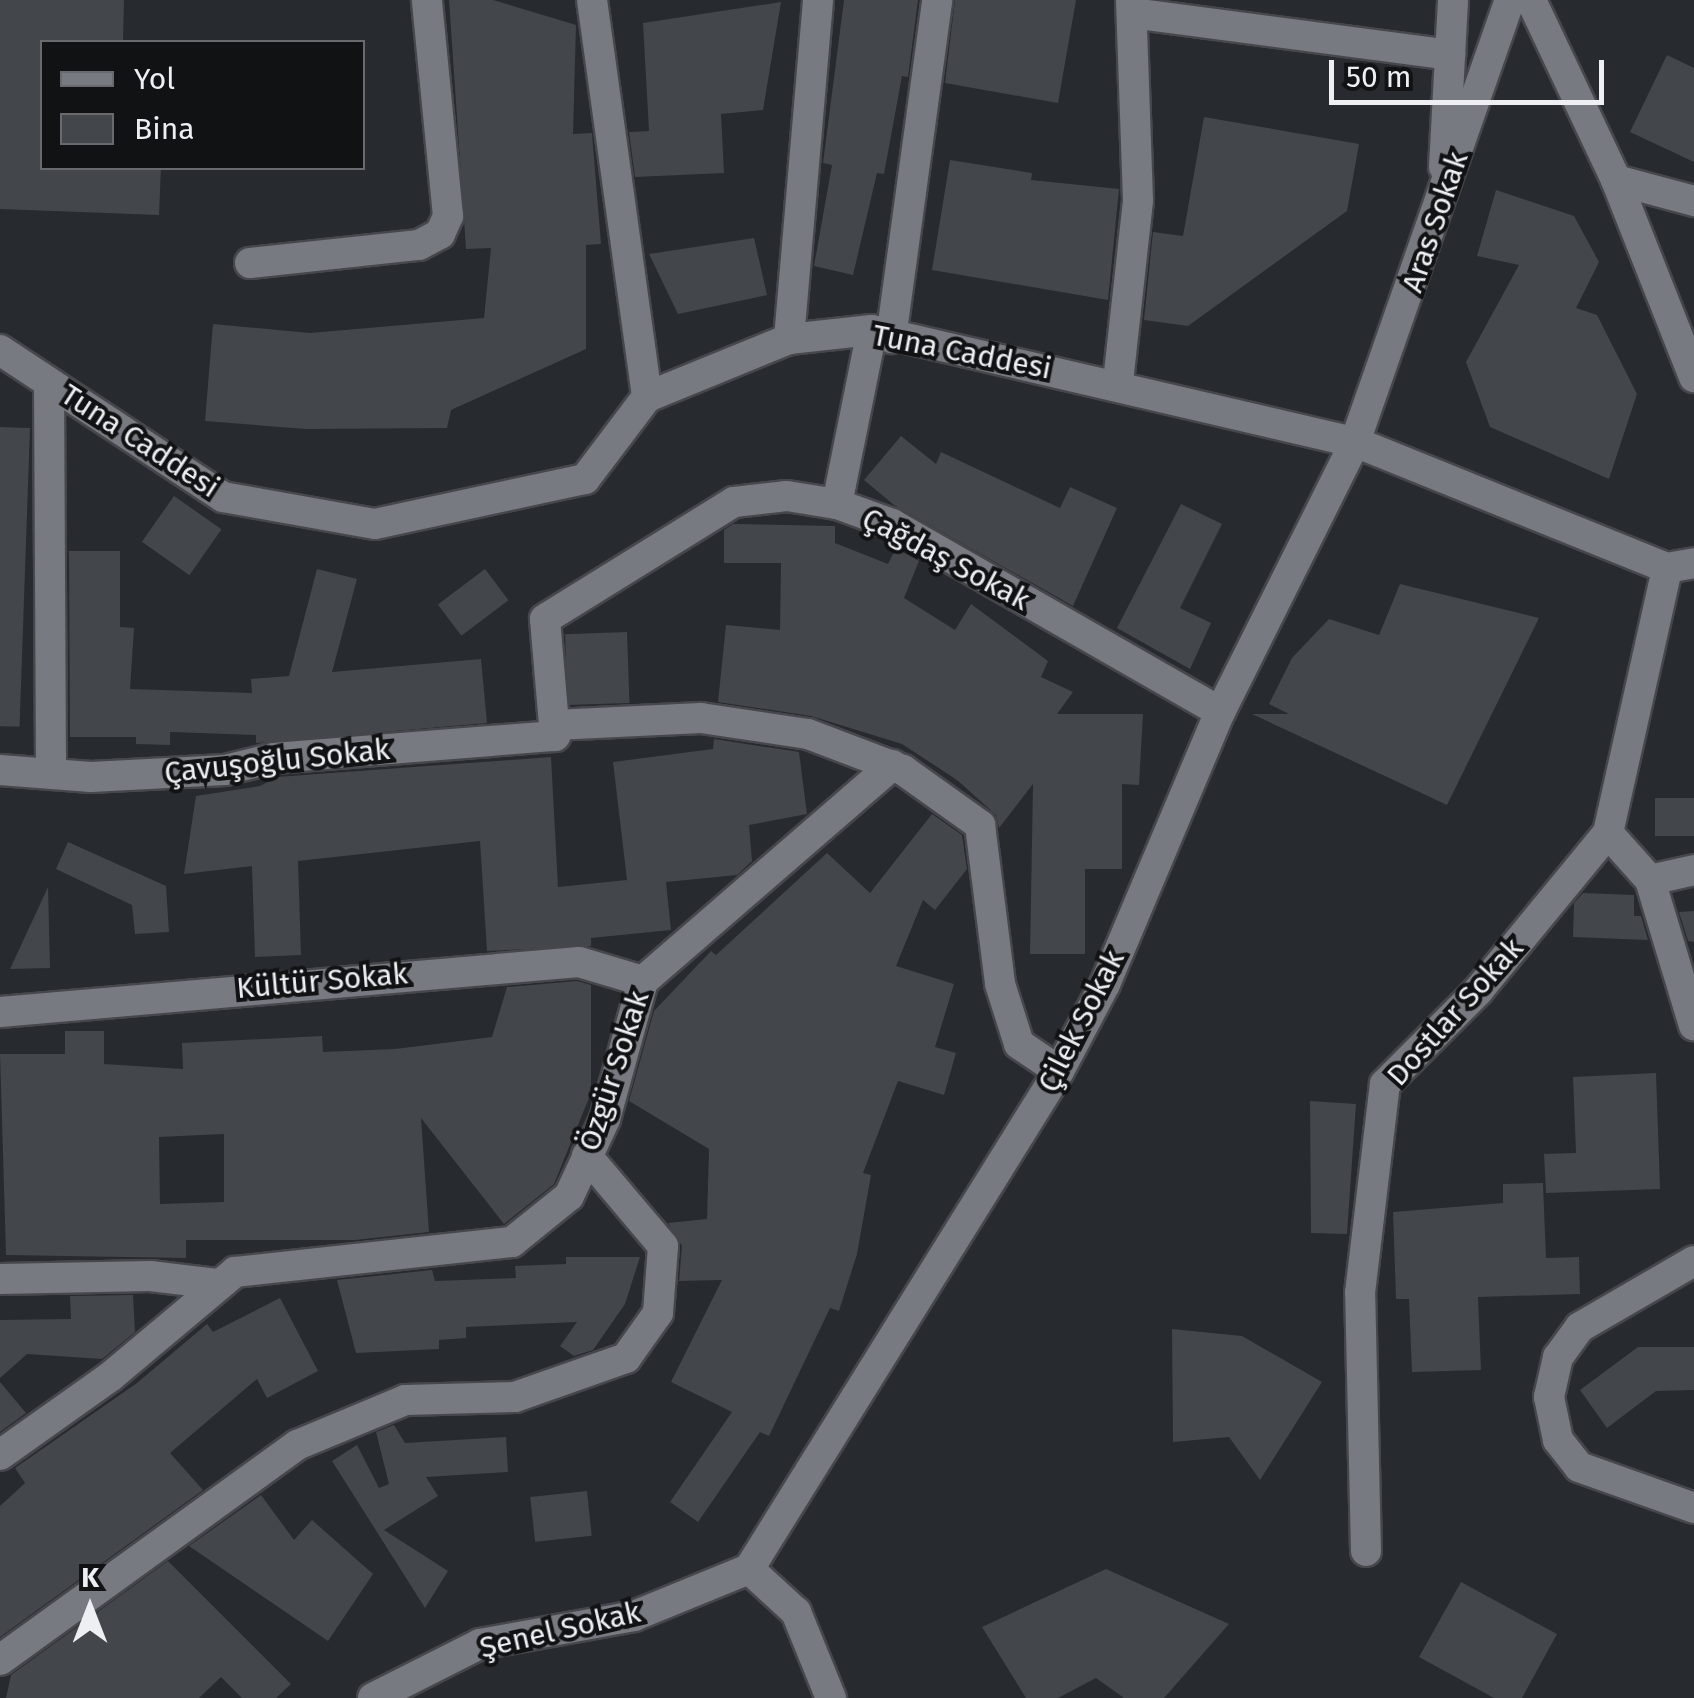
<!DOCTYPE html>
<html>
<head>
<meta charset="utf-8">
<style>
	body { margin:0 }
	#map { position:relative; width:1694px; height:1698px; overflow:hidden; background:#272a2f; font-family:"Fira Sans",sans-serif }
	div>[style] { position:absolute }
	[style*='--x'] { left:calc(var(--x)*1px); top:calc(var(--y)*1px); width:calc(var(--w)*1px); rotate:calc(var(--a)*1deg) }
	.building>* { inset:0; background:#43464b; transform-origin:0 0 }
	.roads { filter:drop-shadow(2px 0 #45474c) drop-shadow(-2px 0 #45474c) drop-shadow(0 2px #45474c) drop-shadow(0 -2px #45474c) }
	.minor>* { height:30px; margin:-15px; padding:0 15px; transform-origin:15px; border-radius:15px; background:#777a80 }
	span { translate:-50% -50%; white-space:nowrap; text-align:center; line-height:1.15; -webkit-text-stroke:8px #111214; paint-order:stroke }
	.street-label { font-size:30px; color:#edeff2 }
	.legend { position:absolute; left:40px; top:40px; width:325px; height:130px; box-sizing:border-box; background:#111214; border:2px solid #696a6d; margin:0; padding:12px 18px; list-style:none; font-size:30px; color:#edeff2 }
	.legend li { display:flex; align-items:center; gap:20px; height:50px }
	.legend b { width:50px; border:2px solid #696a6d }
	.north { position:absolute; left:40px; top:1558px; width:100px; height:100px; -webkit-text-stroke:8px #111214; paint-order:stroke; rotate:0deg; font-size:28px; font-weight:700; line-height:40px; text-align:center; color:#edeff2 }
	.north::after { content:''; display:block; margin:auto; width:35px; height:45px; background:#edeff2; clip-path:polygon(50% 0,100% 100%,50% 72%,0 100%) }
	.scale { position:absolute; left:1329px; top:60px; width:275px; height:45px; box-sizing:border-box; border:5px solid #edeff2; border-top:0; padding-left:12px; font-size:30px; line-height:35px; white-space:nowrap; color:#edeff2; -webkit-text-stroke:8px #111214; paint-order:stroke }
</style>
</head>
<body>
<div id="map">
	<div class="building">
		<i style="clip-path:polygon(0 0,124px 0,123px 42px,42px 42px,42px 168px,161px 168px,159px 215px,0 209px)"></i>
		<i style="clip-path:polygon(449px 0,493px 0,576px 25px,573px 134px,592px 133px,601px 244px,586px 245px,586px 349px,451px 410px,447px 428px,306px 429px,205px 421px,213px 324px,310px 333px,484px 318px,491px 248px,466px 249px)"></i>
		<i style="clip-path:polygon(844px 0,918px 0,908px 77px,902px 76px,884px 174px,877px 173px,853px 275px,814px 266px,832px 165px,823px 163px)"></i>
		<i style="clip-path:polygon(955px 0,1076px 0,1058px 103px,945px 83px)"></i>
		<i style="clip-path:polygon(781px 2px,763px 110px,721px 114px,724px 173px,635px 177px,629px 132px,649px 131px,643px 23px)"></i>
		<i style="clip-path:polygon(1667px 55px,1694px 68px,1694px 162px,1630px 132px)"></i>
		<i style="clip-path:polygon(1204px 117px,1359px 144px,1347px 211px,1188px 326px,1144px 320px,1153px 232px,1183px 236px)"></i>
		<i style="clip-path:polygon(950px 160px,1032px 173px,1031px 180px,1119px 189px,1108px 300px,932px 270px)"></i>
		<i style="clip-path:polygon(1496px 190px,1574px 216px,1599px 262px,1576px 308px,1597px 315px,1637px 394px,1609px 479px,1490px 427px,1466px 362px,1519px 265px,1477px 256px)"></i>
		<i style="clip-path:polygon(754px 238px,767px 295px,678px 314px,649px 254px)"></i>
		<i style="left:0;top:427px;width:30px;height:299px;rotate:2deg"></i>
		<i style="clip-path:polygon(901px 436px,936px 464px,941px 452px,1060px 508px,1070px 487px,1117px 508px,1073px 606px,894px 505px,864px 480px)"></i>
		<i style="left:174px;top:496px;width:58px;height:56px;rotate:35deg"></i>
		<i style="clip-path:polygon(1181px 504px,1222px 524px,1180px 608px,1211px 623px,1190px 669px,1117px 628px)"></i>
		<i style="clip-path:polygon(733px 524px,835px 526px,835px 543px,888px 564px,896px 548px,919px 561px,904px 598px,955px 630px,971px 604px,1048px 661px,1041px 677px,1073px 692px,1057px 714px,1143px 714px,1139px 785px,1122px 784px,1122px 869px,1085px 869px,1085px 954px,1030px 954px,1033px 784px,999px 828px,996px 815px,957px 780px,902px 744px,811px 716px,718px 702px,726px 625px,780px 630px,781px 563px,724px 563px,724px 530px)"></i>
		<i style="clip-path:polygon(69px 551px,120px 551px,120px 627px,134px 628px,130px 689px,252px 693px,251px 679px,289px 676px,317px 569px,357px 579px,332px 672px,481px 659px,487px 723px,256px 743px,256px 735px,170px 732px,170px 745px,136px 744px,136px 737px,70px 737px)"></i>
		<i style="left:485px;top:569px;width:39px;height:59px;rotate:53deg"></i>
		<i style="clip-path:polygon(1400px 584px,1539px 618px,1447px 805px,1252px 714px,1289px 714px,1269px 704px,1292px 658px,1329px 619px,1379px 635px)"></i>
		<i style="left:627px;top:632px;width:71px;height:62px;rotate:88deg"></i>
		<i style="clip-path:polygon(714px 739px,799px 752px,807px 814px,749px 825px,752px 861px,737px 875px,666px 882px,671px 930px,591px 938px,591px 946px,487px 951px,480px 841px,298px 861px,301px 955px,255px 957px,252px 866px,184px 874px,196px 796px,260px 786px,277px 777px,551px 757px,558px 887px,627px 880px,613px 762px,713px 749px)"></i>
		<i style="left:1694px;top:798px;width:38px;height:39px;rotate:90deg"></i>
		<i style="clip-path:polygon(932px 814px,962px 835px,967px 869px,935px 910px,923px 900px,896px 966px,954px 984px,935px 1047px,956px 1053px,944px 1095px,898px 1081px,863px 1173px,871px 1175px,857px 1254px,839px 1311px,830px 1308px,769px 1436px,760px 1432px,698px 1522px,670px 1502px,732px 1412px,671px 1382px,722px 1280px,679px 1281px,682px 1246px,668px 1223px,707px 1219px,709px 1149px,629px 1101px,654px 1011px,711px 951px,716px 955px,827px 853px,870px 893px)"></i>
		<i style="clip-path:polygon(68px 842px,166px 886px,169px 932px,135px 934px,132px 905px,56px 869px)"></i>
		<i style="clip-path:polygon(48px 887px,50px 968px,10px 969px)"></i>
		<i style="clip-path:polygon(1583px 893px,1634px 895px,1634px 916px,1641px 916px,1648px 940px,1573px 937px,1574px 903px)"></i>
		<i style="clip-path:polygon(1694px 911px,1694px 942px,1688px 941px,1679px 912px)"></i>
		<i style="clip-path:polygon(evenodd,577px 981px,591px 985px,591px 1093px,554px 1184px,504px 1224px,421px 1118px,429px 1232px,355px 1240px,186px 1240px,186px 1258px,6px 1255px,0 1054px,65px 1054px,65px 1031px,104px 1031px,104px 1064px,183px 1069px,182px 1043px,322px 1036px,323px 1052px,395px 1049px,492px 1037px,507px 987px,577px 981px,224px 1134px,224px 1202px,160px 1204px,159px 1137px,224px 1134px)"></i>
		<i style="clip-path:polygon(1656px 1073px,1660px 1189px,1546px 1193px,1544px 1154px,1576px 1153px,1573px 1077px)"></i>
		<i style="clip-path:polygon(1310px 1101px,1356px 1104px,1347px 1234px,1311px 1233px)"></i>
		<i style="clip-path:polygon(1543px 1183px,1546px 1258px,1579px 1257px,1580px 1294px,1478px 1297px,1481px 1370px,1412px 1372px,1409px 1299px,1396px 1299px,1393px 1212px,1503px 1203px,1503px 1184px)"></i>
		<i style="clip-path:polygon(566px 1257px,640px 1257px,625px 1304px,593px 1350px,574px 1356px,560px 1346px,577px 1322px,466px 1327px,466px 1338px,439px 1340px,439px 1349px,356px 1353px,337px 1280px,432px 1270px,435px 1281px,516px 1278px,515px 1266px,566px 1264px)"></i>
		<i style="clip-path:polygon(133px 1295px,135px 1332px,102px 1359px,27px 1354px,0 1378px,0 1320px,71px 1319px,70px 1296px)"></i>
		<i style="clip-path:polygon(280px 1298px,318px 1371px,267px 1398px,257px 1379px,170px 1453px,203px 1490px,0 1637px,0 1506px,25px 1483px,15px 1468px,137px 1383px,207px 1324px,213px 1332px)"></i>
		<i style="clip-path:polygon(1172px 1329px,1242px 1336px,1322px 1382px,1260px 1480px,1229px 1437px,1173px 1442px)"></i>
		<i style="clip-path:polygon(1638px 1347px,1694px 1347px,1694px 1390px,1656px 1391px,1607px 1428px,1580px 1390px)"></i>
		<i style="clip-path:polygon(0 1382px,26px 1413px,0 1432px)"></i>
		<i style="clip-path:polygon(394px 1425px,405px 1443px,506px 1437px,508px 1472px,426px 1477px,438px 1496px,384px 1530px,448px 1571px,425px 1608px,332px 1461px,357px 1445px,379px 1488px,389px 1484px,376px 1432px)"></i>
		<i style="left:587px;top:1491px;width:45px;height:57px;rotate:84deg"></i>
		<i style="clip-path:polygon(261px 1495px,294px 1540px,312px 1520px,373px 1574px,328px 1641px,189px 1546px)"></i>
		<i style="clip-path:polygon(168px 1561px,291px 1684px,276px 1698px,242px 1698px,221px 1677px,199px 1698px,6px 1698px,11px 1675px)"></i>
		<i style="clip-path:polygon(1106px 1569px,1229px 1624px,1164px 1698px,1124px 1698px,1096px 1678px,1058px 1698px,1026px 1698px,982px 1627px)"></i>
		<i style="clip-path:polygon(1461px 1582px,1557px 1634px,1522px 1698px,1494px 1698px,1419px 1657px)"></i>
	</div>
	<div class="roads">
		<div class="minor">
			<i style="--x:592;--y:0;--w:401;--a:82.1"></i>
			<i style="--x:1531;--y:0;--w:199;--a:64.7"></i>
			<i style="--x:1616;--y:180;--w:212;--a:68.4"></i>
			<i style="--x:1132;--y:13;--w:321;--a:7.5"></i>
			<i style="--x:1444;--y:167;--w:167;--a:-86.9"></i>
			<i style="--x:1616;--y:180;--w:81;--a:15.1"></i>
			<i style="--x:250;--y:263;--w:170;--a:-6.1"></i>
			<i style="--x:419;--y:245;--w:24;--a:-28"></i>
			<i style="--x:440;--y:234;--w:20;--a:-66"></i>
			<i style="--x:448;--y:216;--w:217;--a:-95.6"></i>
			<i style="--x:891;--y:338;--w:341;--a:-82.2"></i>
			<i style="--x:789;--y:339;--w:340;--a:-85.1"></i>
			<i style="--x:0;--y:350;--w:267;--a:33.4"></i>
			<i style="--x:223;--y:497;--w:154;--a:10.1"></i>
			<i style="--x:375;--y:524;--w:215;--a:-12.1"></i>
			<i style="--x:585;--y:479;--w:103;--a:-52.9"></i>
			<i style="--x:647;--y:397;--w:153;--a:-22.2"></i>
			<i style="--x:789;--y:339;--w:83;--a:-6.2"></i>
			<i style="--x:872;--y:330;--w:496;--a:13.1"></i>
			<i style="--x:1355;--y:442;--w:336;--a:22"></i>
			<i style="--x:1667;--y:568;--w:27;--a:-10"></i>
			<i style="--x:1118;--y:382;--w:183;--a:-83.7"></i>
			<i style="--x:1138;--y:200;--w:200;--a:-92"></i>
			<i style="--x:49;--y:383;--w:391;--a:89.7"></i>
			<i style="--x:837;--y:504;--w:177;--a:-78.6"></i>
			<i style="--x:554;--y:725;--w:147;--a:-2.7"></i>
			<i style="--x:701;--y:718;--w:108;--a:8.5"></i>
			<i style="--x:808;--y:734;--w:102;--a:20.8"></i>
			<i style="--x:903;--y:770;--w:95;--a:35.5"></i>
			<i style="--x:980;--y:825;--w:160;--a:82.8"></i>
			<i style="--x:1000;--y:984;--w:63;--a:72.4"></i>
			<i style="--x:1019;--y:1044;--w:48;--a:34"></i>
			<i style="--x:0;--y:770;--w:91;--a:4.4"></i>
			<i style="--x:91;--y:777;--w:134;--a:-3"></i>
			<i style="--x:225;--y:770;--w:50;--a:-13.8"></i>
			<i style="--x:274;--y:758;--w:282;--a:-4.5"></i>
			<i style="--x:555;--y:736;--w:117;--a:-94.9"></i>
			<i style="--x:545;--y:619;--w:222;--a:-31.8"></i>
			<i style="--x:734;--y:502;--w:53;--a:-6.5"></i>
			<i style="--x:787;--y:496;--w:51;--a:9.1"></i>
			<i style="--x:837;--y:504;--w:59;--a:20"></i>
			<i style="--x:892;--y:524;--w:378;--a:29.8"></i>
			<i style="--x:1608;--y:833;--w:63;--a:48.2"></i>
			<i style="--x:1650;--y:880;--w:45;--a:-12.8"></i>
			<i style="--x:1650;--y:880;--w:152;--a:73.2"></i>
			<i style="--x:0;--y:1012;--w:581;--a:-4.94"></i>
			<i style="--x:579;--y:962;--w:67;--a:16.5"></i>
			<i style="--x:1694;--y:1261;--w:132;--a:149.9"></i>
			<i style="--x:1580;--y:1327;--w:37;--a:126"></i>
			<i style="--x:1558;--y:1357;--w:41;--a:102.7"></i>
			<i style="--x:1549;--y:1397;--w:44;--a:78.2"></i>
			<i style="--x:1558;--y:1440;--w:34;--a:52"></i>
			<i style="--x:1579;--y:1467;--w:122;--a:19.6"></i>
			<i style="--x:0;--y:1279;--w:150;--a:-1.1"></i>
			<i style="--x:150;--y:1276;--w:67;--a:6.8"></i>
			<i style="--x:0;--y:1455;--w:136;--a:-35.4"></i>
			<i style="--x:111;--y:1376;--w:162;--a:-40"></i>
			<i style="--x:235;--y:1272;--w:279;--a:-6.2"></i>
			<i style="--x:512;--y:1242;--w:73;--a:-38.9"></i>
			<i style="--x:569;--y:1196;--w:85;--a:-64.9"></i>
			<i style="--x:605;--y:1119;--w:143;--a:-74.6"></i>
			<i style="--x:643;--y:981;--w:330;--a:-40.9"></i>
			<i style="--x:1366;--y:1551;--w:258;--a:-91.3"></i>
			<i style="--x:1360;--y:1293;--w:210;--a:-83.2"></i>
			<i style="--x:1385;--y:1084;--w:132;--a:-45"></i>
			<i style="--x:1478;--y:991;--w:205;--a:-50.6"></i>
			<i style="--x:1608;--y:833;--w:271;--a:-77.4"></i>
			<i style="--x:749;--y:1569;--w:587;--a:-58.1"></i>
			<i style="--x:1059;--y:1071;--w:98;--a:-62.1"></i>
			<i style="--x:1105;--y:984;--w:295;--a:-67.1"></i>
			<i style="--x:1220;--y:712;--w:302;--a:-63.4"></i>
			<i style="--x:1355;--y:442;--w:468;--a:-70.7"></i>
			<i style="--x:749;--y:1569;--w:64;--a:42.5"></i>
			<i style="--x:796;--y:1612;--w:93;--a:67.9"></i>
			<i style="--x:0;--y:1660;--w:367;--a:-35.9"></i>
			<i style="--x:297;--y:1445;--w:117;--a:-22.6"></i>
			<i style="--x:405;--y:1400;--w:110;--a:-1.6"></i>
			<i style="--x:515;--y:1397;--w:118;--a:-19.4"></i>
			<i style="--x:626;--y:1358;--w:55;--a:-54.6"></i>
			<i style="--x:658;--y:1313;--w:67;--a:-85.7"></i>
			<i style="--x:663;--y:1246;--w:118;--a:-130.2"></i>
			<i style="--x:373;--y:1698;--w:120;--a:-26.8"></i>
			<i style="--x:480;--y:1644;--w:157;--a:-10.3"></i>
			<i style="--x:634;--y:1616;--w:124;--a:-22.2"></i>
		</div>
	</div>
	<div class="street-label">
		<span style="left:1435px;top:222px;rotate:-71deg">Aras Sokak</span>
		<span style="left:962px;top:352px;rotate:11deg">Tuna Caddesi</span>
		<span style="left:140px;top:441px;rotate:33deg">Tuna Caddesi</span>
		<span style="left:946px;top:559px;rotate:28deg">Çağdaş Sokak</span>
		<span style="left:277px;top:761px;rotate:-6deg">Çavuşoğlu Sokak</span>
		<span style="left:322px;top:981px;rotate:-5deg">Kültür Sokak</span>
		<span style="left:1455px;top:1012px;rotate:-48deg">Dostlar Sokak</span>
		<span style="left:1081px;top:1021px;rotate:-63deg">Çilek Sokak</span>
		<span style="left:614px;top:1071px;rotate:-72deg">Özgür Sokak</span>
		<span style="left:560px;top:1630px;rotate:-13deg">Şenel Sokak</span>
	</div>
	<ul class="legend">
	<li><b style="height:12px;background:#777a80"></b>Yol</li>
	<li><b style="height:28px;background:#43464b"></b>Bina</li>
	</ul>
	<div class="north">K</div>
	<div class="scale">50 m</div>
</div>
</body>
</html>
